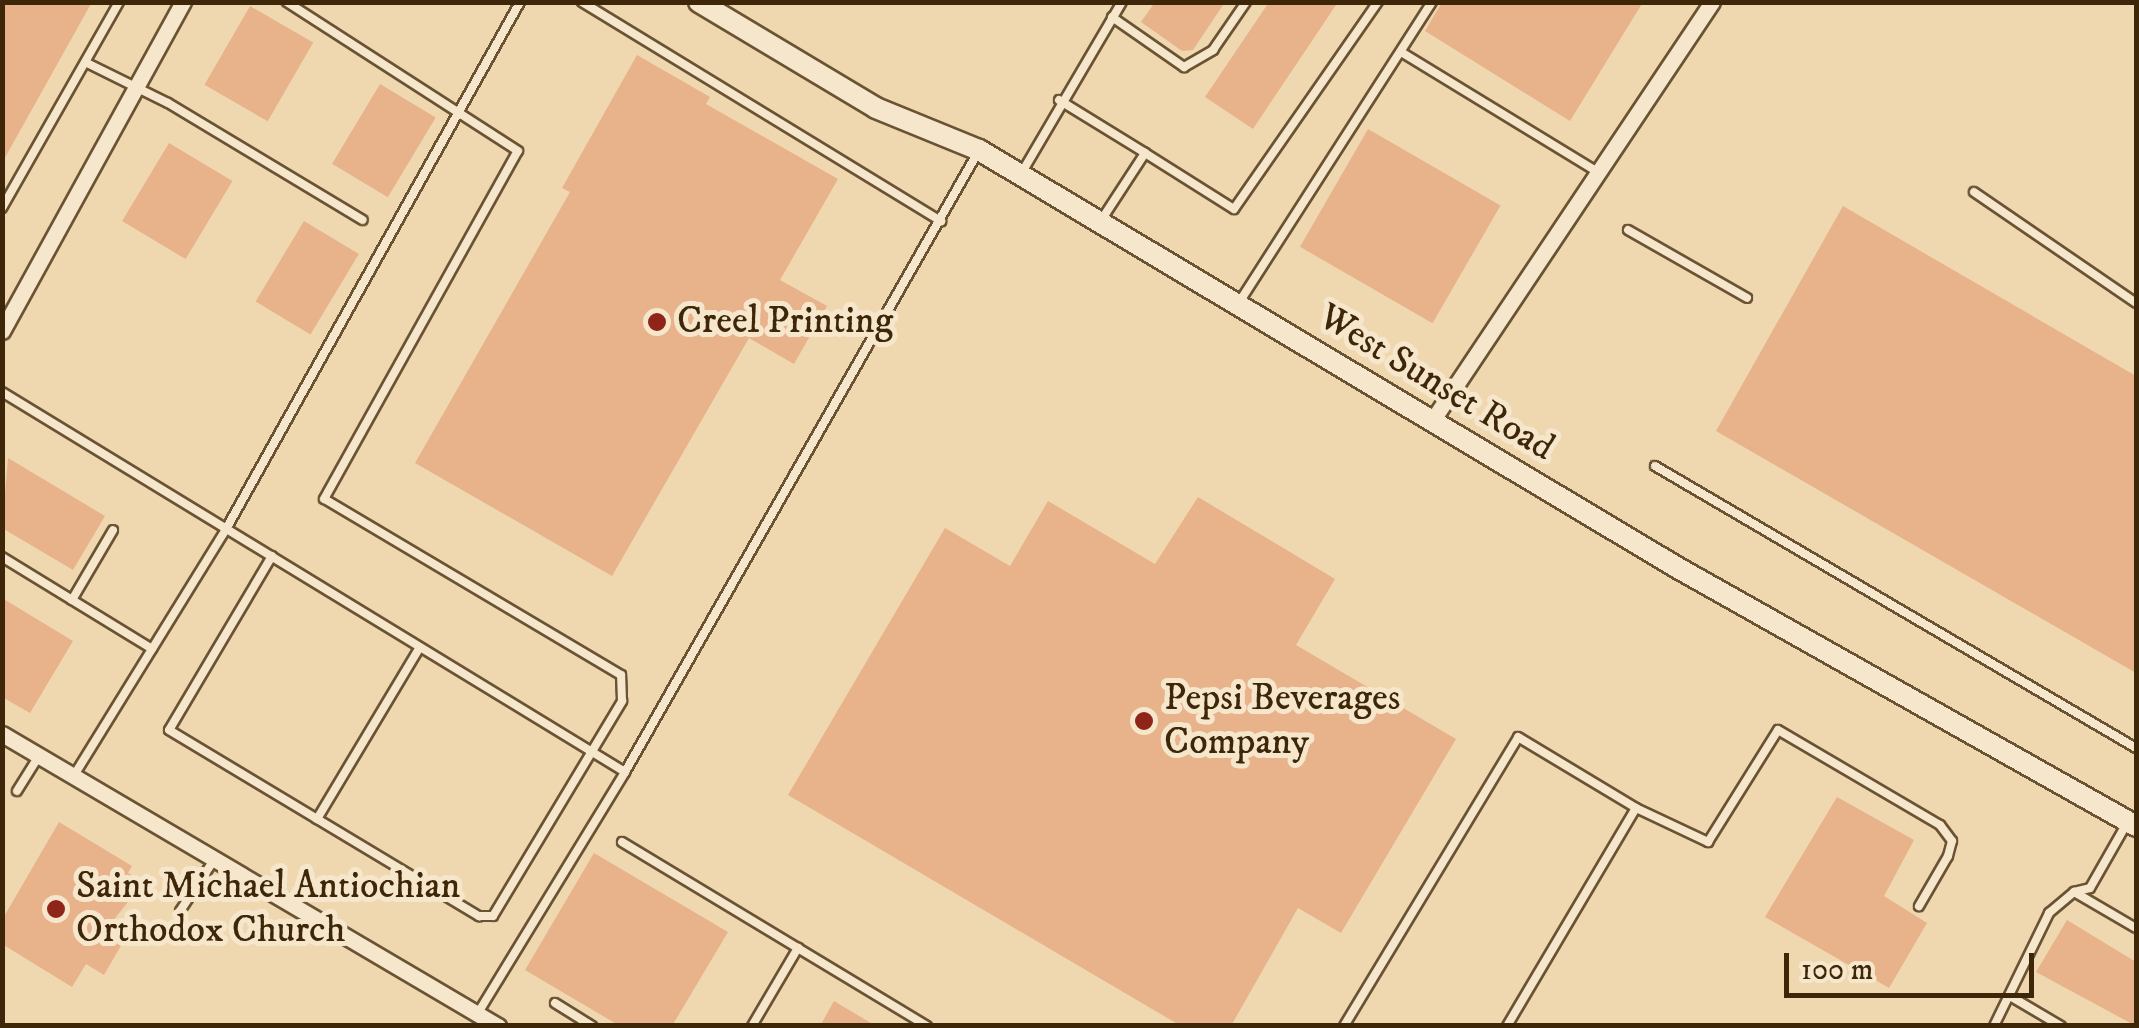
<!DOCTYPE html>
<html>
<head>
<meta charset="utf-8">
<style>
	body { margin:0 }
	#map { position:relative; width:2139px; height:1028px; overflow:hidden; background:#efd8b0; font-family:"IM FELL DW Pica",serif }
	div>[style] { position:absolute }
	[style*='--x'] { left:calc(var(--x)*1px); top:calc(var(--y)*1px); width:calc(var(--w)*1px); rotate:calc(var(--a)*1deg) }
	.building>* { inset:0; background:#e8b28b; transform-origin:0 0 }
	.roads { filter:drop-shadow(2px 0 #6a5333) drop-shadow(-2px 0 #6a5333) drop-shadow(0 2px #6a5333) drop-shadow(0 -2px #6a5333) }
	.lane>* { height:8px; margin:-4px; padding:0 4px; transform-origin:4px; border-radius:4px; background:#f5e6cc }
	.street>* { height:15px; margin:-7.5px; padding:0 7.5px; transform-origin:7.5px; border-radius:7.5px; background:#f5e6cc }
	.secondary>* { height:20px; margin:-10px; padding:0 10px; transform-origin:10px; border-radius:10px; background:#f5e6cc }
	.dots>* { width:28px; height:28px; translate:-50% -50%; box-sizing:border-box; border:5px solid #f5e6cc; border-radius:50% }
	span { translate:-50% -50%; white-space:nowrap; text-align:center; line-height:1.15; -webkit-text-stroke:10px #f5e6cc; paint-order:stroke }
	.poi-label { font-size:38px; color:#3e2709 }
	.left { translate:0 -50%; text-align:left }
	.street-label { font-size:38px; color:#3e2709 }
	.frame { position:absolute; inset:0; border:5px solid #3e2709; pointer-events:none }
	.scale { position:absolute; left:1784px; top:953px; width:250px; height:45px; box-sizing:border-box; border:5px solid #3e2709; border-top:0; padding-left:12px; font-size:30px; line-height:35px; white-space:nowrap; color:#3e2709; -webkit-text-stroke:8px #f5e6cc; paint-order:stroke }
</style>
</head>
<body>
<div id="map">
	<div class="building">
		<i style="clip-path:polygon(2px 2px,92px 2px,2px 163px)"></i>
		<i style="clip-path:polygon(1155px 2px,1225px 2px,1193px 50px,1182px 51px,1141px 22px)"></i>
		<i style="clip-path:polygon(1269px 2px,1338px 2px,1253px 129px,1205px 97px)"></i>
		<i style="clip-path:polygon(1442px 2px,1643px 2px,1570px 121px,1425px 31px)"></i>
		<i style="left:250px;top:6px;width:73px;height:91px;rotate:30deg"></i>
		<i style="clip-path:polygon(637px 55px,710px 97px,706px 104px,838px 179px,780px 280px,827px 306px,794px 364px,749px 338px,612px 576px,415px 463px,570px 192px,562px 188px)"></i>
		<i style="left:380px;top:84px;width:65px;height:93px;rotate:31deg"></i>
		<i style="left:1368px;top:129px;width:153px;height:136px;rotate:30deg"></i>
		<i style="left:169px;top:143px;width:74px;height:91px;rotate:31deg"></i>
		<i style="clip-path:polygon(1843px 206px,2136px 376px,2136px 673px,1716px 431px)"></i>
		<i style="left:304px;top:221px;width:64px;height:94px;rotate:31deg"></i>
		<i style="clip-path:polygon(8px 458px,105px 516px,73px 570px,2px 528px)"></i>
		<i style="clip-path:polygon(1198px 497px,1335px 579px,1296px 645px,1456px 739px,1341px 933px,1298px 908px,1231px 1026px,1181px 1026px,788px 795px,945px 528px,1010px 566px,1048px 501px,1155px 564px)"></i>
		<i style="clip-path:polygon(2px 598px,73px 641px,30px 713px,2px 697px)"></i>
		<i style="clip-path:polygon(1837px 797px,1914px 840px,1884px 896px,1927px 923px,1889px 988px,1765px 917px)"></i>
		<i style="clip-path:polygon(59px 822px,132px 866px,128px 873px,144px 882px,104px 932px,122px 944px,104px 975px,86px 964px,72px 987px,2px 944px,2px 920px)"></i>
		<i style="clip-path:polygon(594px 853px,728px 932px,672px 1026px,620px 1026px,525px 970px)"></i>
		<i style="clip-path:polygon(2067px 920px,2136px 962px,2136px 1026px,2036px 972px)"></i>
		<i style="clip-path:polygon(834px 1001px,876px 1026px,820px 1026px)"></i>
	</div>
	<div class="roads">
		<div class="lane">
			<i style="--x:582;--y:2;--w:421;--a:31.4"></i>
			<i style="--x:1112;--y:17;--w:88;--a:34.8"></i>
			<i style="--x:1184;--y:67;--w:34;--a:-30"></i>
			<i style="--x:1213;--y:50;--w:58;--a:-55.5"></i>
			<i style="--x:1401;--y:52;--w:232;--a:31.4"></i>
			<i style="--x:87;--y:63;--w:90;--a:26.3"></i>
			<i style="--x:168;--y:103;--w:227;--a:31"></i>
			<i style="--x:1059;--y:100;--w:101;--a:31.6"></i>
			<i style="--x:1021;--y:174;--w:199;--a:-59.6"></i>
			<i style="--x:1974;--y:192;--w:196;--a:34.4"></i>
			<i style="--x:2;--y:208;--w:237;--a:-60.4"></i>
			<i style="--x:1102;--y:219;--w:79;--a:-56.9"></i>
			<i style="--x:1145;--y:153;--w:105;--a:32.2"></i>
			<i style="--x:1234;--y:209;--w:252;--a:-55.2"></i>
			<i style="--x:1628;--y:230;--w:137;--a:29.7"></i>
			<i style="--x:1240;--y:301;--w:355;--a:-57.3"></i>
			<i style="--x:2;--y:392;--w:730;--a:31.38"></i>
			<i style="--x:1655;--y:466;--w:558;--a:30.38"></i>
			<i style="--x:272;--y:556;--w:202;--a:120.6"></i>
			<i style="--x:169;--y:730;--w:362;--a:31"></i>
			<i style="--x:479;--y:916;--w:14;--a:0"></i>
			<i style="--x:493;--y:916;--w:251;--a:-59"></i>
			<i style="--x:622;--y:701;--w:26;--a:-92"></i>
			<i style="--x:621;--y:675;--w:345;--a:-149.3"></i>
			<i style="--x:324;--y:499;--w:398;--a:-60.9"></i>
			<i style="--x:518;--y:151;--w:275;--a:-147.2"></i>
			<i style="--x:2;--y:557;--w:176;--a:31.5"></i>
			<i style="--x:72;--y:600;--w:81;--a:-59.6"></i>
			<i style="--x:73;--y:777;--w:291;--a:-58.3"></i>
			<i style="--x:226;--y:529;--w:603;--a:-60.84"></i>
			<i style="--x:17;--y:791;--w:40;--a:-58"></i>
			<i style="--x:317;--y:819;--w:200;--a:-59.1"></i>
			<i style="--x:622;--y:842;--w:356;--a:31.1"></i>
			<i style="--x:2076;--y:893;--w:69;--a:30.3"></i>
			<i style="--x:180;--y:911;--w:61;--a:-56.3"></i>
			<i style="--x:2010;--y:996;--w:59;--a:30.5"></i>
			<i style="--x:555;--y:1003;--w:44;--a:31.9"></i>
			<i style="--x:478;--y:1013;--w:282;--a:-58.6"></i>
			<i style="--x:625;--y:772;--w:711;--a:-60.34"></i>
			<i style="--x:752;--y:1026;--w:91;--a:-59.5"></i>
			<i style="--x:1344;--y:1026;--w:337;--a:-58.9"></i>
			<i style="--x:1518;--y:737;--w:138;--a:31"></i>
			<i style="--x:1507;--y:1026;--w:253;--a:-59.4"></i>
			<i style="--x:1636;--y:808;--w:80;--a:25.3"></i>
			<i style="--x:1708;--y:842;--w:132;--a:-58"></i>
			<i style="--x:1778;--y:730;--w:188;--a:30.4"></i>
			<i style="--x:1940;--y:825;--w:20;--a:53"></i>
			<i style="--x:1952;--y:841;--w:16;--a:105"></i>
			<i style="--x:1948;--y:856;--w:58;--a:120.1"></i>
			<i style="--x:1994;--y:1026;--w:126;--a:-64"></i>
			<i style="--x:2049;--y:913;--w:33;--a:-40"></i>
			<i style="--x:2074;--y:892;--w:16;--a:-14"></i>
			<i style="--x:2090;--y:888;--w:73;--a:-60.3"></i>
		</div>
		<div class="street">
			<i style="--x:2;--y:331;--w:376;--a:-61.2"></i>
			<i style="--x:1432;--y:421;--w:504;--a:-56.25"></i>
			<i style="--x:2;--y:734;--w:576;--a:30.49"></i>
		</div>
		<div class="secondary">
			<i style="--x:699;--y:2;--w:206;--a:30.9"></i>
			<i style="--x:876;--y:108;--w:111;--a:22.2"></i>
			<i style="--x:979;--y:150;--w:814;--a:30.88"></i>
			<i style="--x:1678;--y:568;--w:526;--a:29.39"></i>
		</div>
	</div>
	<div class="dots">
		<i style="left:657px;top:322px;background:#8f2418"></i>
		<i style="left:1144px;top:721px;background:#8f2418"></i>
		<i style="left:56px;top:909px;background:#8f2418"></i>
	</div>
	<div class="poi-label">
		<span class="left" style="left:677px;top:322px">Creel Printing</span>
		<span class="left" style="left:1164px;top:721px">Pepsi Beverages<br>Company</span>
		<span class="left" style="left:76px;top:909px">Saint Michael Antiochian<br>Orthodox Church</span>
	</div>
	<div class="street-label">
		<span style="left:1436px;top:383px;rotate:31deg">West Sunset Road</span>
	</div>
	<div class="frame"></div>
	<div class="scale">100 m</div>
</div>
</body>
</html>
